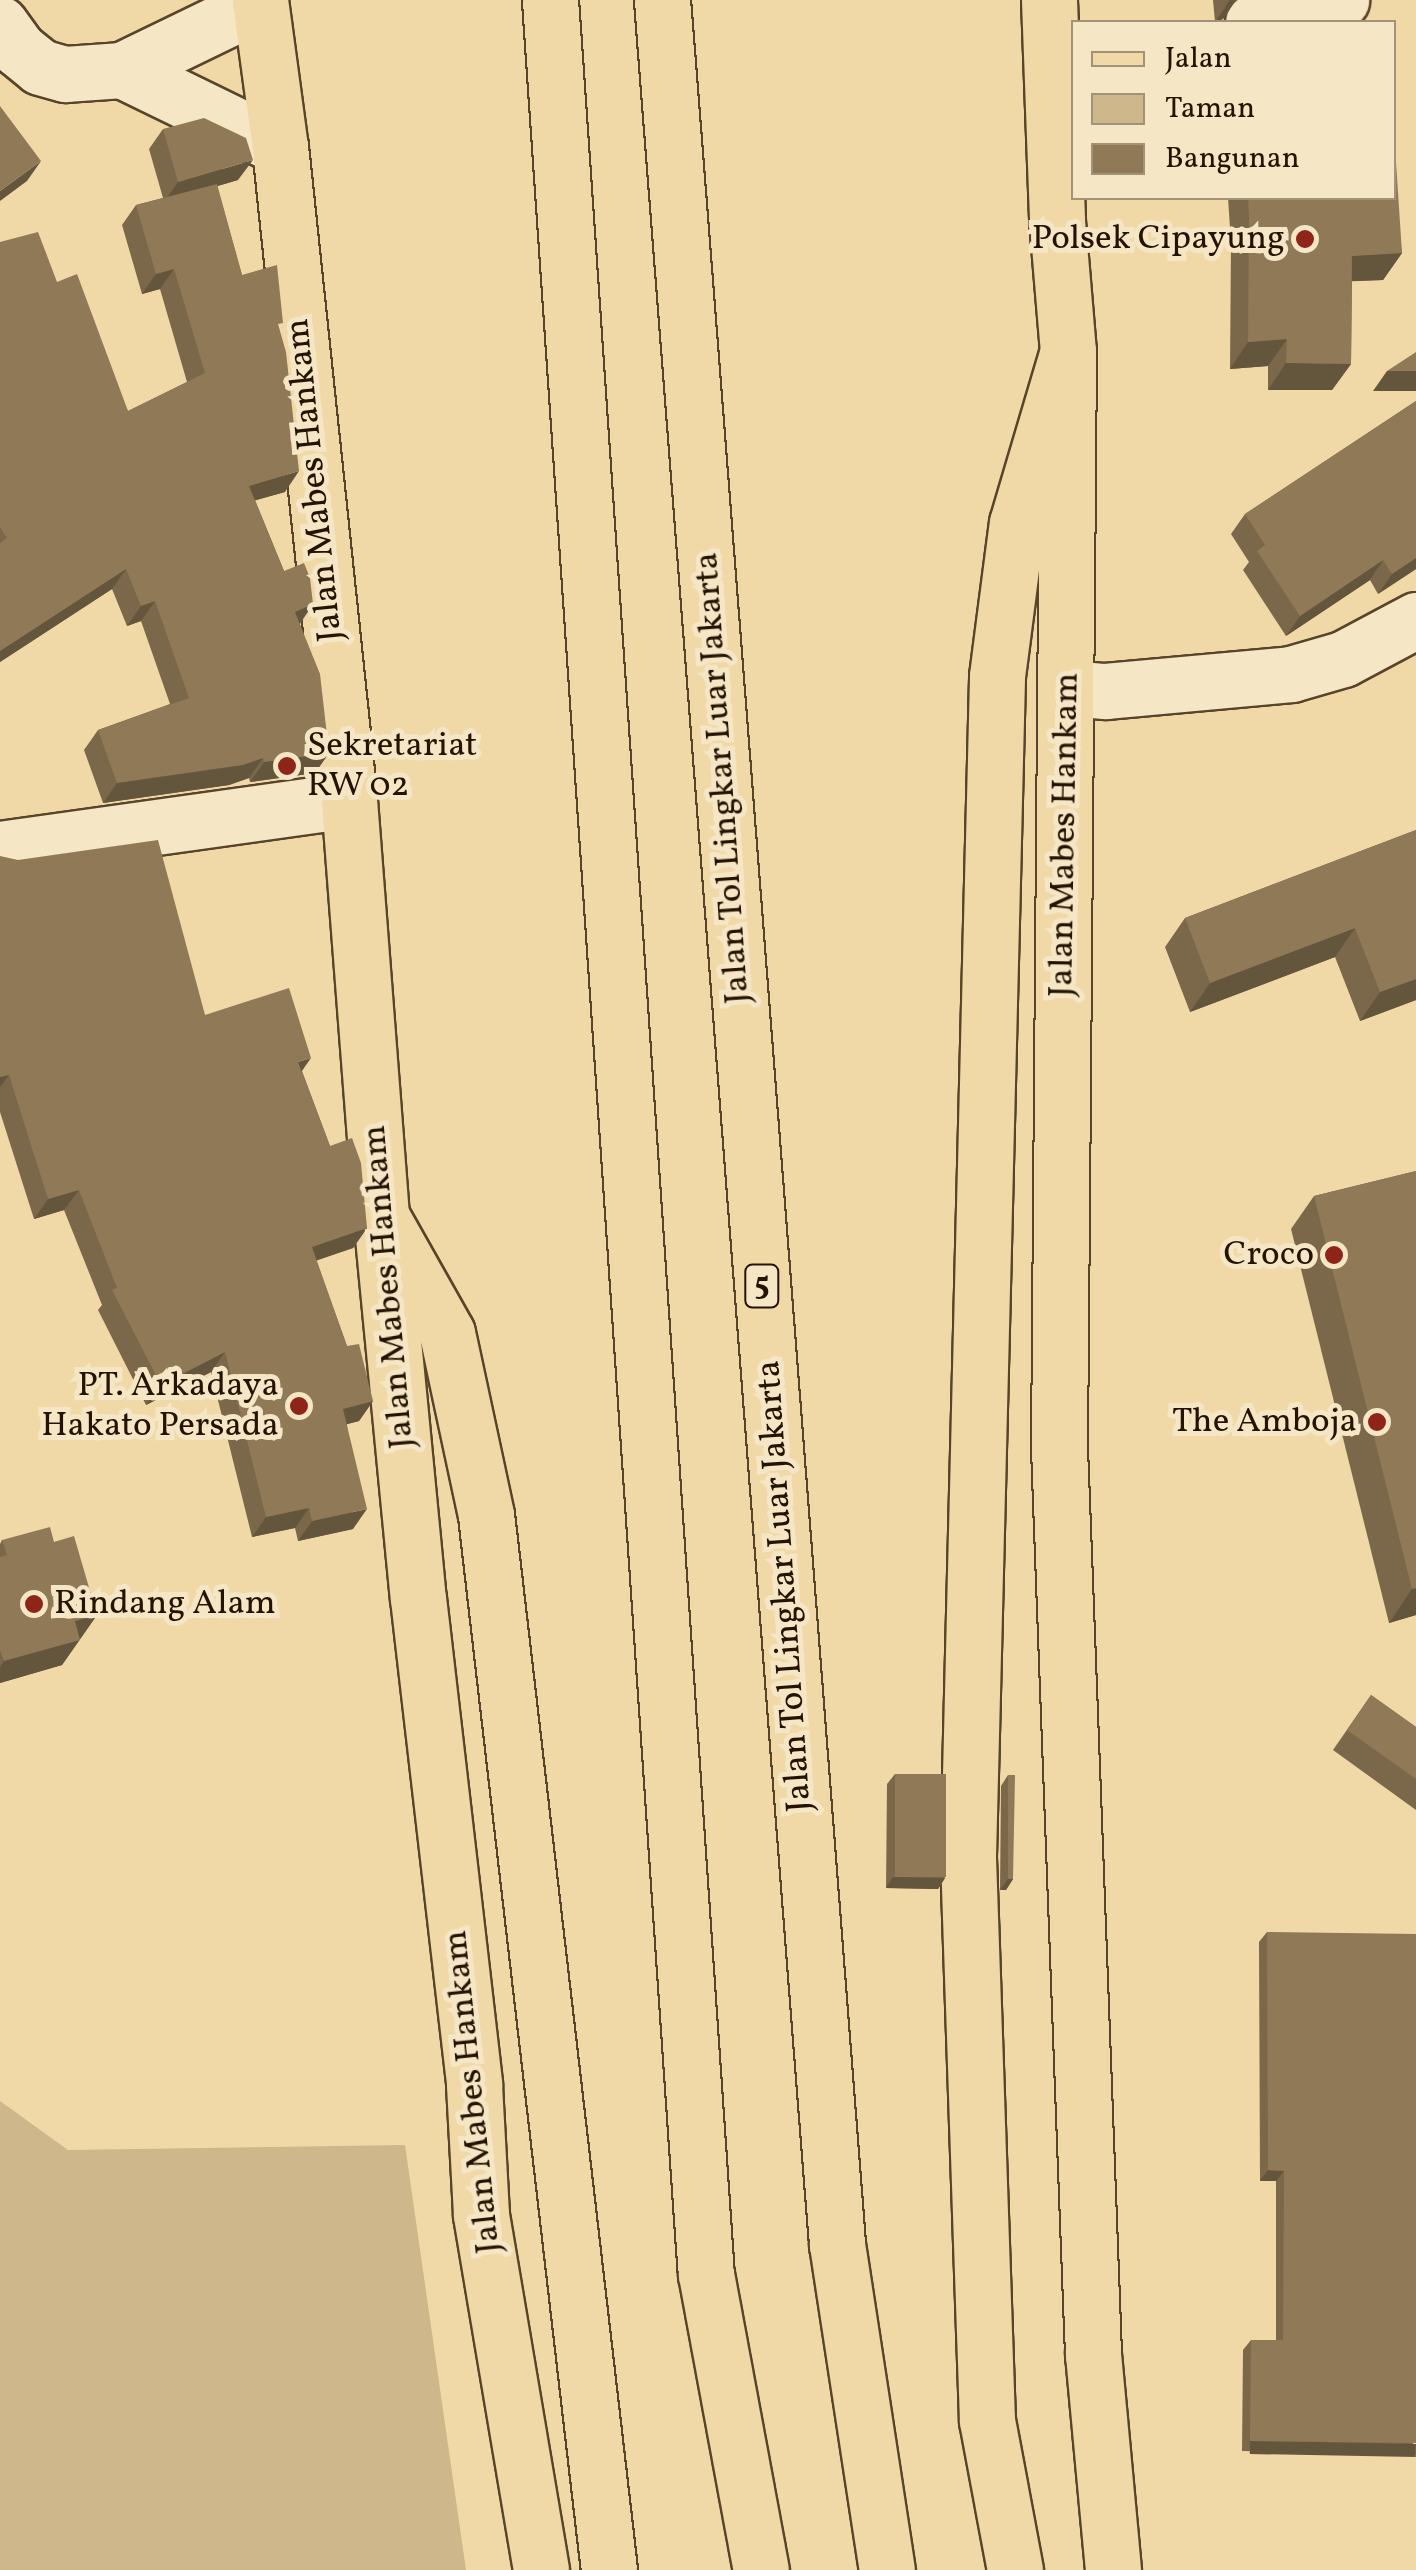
<!DOCTYPE html>
<html>
<head>
<meta charset="utf-8">
<style>
	body { margin:0 }
	#map { position:relative; width:1416px; height:2570px; overflow:hidden; background:#f0d8a7; font-family:Vollkorn,serif }
	div>[style] { position:absolute }
	[style*='--x'] { left:calc(var(--x)*1px); top:calc(var(--y)*1px); width:calc(var(--w)*1px); rotate:calc(var(--a)*1deg) }
	.green>* { inset:0; background:#cdb78b }
	.roads { filter:drop-shadow(2px 0 #58442a) drop-shadow(-2px 0 #58442a) drop-shadow(0 2px #58442a) drop-shadow(0 -2px #58442a) }
	.street>* { height:55px; margin:-27.5px; padding:0 27.5px; transform-origin:27.5px; border-radius:27.5px; background:#f5e6c6 }
	.primary>* { height:55px; margin:-27.5px; padding:0 27.5px; transform-origin:27.5px; border-radius:27.5px; background:#f0d8a7 }
	.highway>* { height:55px; margin:-27.5px; padding:0 27.5px; transform-origin:27.5px; border-radius:27.5px; background:#f0d8a7 }
	.wall>* { inset:0; background:#7b684b }
	.shaded-wall>* { inset:0; background:#64553d; transform-origin:0 0 }
	.building>* { inset:0; background:#8f7957; transform-origin:0 0 }
	.dots>* { width:28px; height:28px; translate:-50% -50%; box-sizing:border-box; border:5px solid #f5e6c6; border-radius:50% }
	span { translate:-50% -50%; white-space:nowrap; text-align:center; line-height:1.15; -webkit-text-stroke:10px #f5e6c6; paint-order:stroke }
	.shield-label span { padding:2px 8px; background:#f5e6c6; border:2px solid; border-radius:8px; -webkit-text-stroke-width:0 }
	.shield-label { font-size:32px; color:#251300; font-weight:700 }
	.poi-label { font-size:35px; color:#251300 }
	.right { translate:-100% -50%; text-align:right }
	.left { translate:0 -50%; text-align:left }
	.street-label { font-size:35px; color:#251300 }
	.legend { position:absolute; left:1071px; top:20px; width:325px; height:180px; box-sizing:border-box; background:#f5e6c6; border:2px solid #a29277; margin:0; padding:12px 18px; list-style:none; font-size:30px; color:#251300 }
	.legend li { display:flex; align-items:center; gap:20px; height:50px }
	.legend b { width:50px; border:2px solid #a29277 }
</style>
</head>
<body>
<div id="map">
	<div class="green">
		<i style="clip-path:polygon(0 2101px,68px 2150px,405px 2145px,466px 2570px,0 2570px)"></i>
	</div>
	<div class="roads">
		<div class="street">
			<i style="--x:1253;--y:22;--w:91;--a:-14"></i>
			<i style="--x:0;--y:24;--w:31;--a:54"></i>
			<i style="--x:18;--y:49;--w:28;--a:39"></i>
			<i style="--x:40;--y:67;--w:26;--a:16"></i>
			<i style="--x:65;--y:74;--w:57;--a:-4"></i>
			<i style="--x:122;--y:70;--w:153;--a:-25.9"></i>
			<i style="--x:122;--y:70;--w:176;--a:26"></i>
			<i style="--x:1068;--y:688;--w:37;--a:5"></i>
			<i style="--x:1105;--y:691;--w:187;--a:-5.2"></i>
			<i style="--x:1291;--y:674;--w:54;--a:-16.1"></i>
			<i style="--x:1343;--y:659;--w:83;--a:-28.1"></i>
			<i style="--x:0;--y:849;--w:352;--a:-8"></i>
		</div>
		<div class="primary">
			<i style="--x:260;--y:0;--w:148;--a:82.3"></i>
			<i style="--x:280;--y:147;--w:657;--a:83.97"></i>
			<i style="--x:349;--y:800;--w:417;--a:85.6"></i>
			<i style="--x:381;--y:1216;--w:384;--a:84.5"></i>
			<i style="--x:418;--y:1598;--w:490;--a:83.4"></i>
			<i style="--x:474;--y:2085;--w:130;--a:86.9"></i>
			<i style="--x:481;--y:2215;--w:360;--a:80.4"></i>
			<i style="--x:1049;--y:0;--w:221;--a:87.9"></i>
			<i style="--x:1057;--y:221;--w:130;--a:85.2"></i>
			<i style="--x:1068;--y:351;--w:1097;--a:90.47"></i>
			<i style="--x:1059;--y:1448;--w:907;--a:87.85"></i>
			<i style="--x:1093;--y:2354;--w:217;--a:84.7"></i>
		</div>
		<div class="highway">
			<i style="--x:550;--y:0;--w:2279;--a:86.08"></i>
			<i style="--x:706;--y:2274;--w:301;--a:79.5"></i>
			<i style="--x:662;--y:0;--w:2251;--a:85.54"></i>
			<i style="--x:837;--y:2244;--w:330;--a:81.3"></i>
			<i style="--x:381;--y:1216;--w:134;--a:60.6"></i>
			<i style="--x:447;--y:1333;--w:186;--a:77.9"></i>
			<i style="--x:486;--y:1515;--w:1062;--a:83.35"></i>
			<i style="--x:1015;--y:2570;--w:152;--a:-100.6"></i>
			<i style="--x:987;--y:2421;--w:565;--a:-91.93"></i>
			<i style="--x:968;--y:1856;--w:1180;--a:-88.59"></i>
			<i style="--x:997;--y:676;--w:154;--a:-82.6"></i>
			<i style="--x:1017;--y:523;--w:179;--a:-73.5"></i>
		</div>
	</div>
	<div class="wall">
		<i style="clip-path:polygon(1213px 0,1236px 0,1223px 19px,1215px 22px)"></i>
		<i style="clip-path:polygon(163px 129px,238px 180px,217px 186px,242px 275px,279px 328px,285px 492px,255px 500px,284px 571px,313px 604px,300px 624px,329px 753px,315px 773px,250px 782px,249px 778px,229px 785px,103px 803px,84px 750px,98px 730px,170px 704px,141px 621px,127px 626px,112px 589px,0 662px,0 242px,57px 282px,128px 411px,187px 382px,160px 289px,142px 294px,122px 225px,136px 205px,163px 198px,149px 149px)"></i>
		<i style="clip-path:polygon(1228px 198px,1394px 198px,1402px 253px,1383px 280px,1352px 281px,1351px 364px,1332px 390px,1268px 390px,1268px 366px,1230px 369px,1231px 243px)"></i>
		<i style="clip-path:polygon(1416px 401px,1416px 569px,1378px 594px,1370px 580px,1286px 636px,1243px 570px,1249px 562px,1231px 534px,1245px 514px)"></i>
		<i style="clip-path:polygon(1416px 830px,1416px 1000px,1360px 1021px,1335px 957px,1190px 1012px,1165px 947px,1185px 918px)"></i>
		<i style="clip-path:polygon(0 856px,205px 1015px,302px 1071px,330px 1146px,367px 1228px,353px 1248px,316px 1260px,347px 1346px,373px 1401px,359px 1421px,347px 1424px,353px 1529px,298px 1541px,295px 1528px,252px 1537px,211px 1372px,146px 1405px,98px 1310px,102px 1305px,64px 1210px,34px 1219px,0 1112px)"></i>
		<i style="clip-path:polygon(1416px 1171px,1416px 1615px,1389px 1623px,1291px 1229px,1314px 1196px)"></i>
		<i style="clip-path:polygon(2px 1540px,54px 1542px,97px 1615px,62px 1665px,0 1683px,0 1544px)"></i>
		<i style="clip-path:polygon(1371px 1695px,1416px 1727px,1416px 1810px,1333px 1750px)"></i>
		<i style="clip-path:polygon(895px 1774px,945px 1878px,938px 1889px,886px 1888px,887px 1784px)"></i>
		<i style="clip-path:polygon(1008px 1775px,1013px 1879px,1006px 1890px,1000px 1890px,1001px 1786px)"></i>
		<i style="clip-path:polygon(1267px 1932px,1416px 2454px,1242px 2451px,1243px 2350px,1251px 2340px,1276px 2340px,1276px 2181px,1260px 2181px,1259px 1942px)"></i>
	</div>
	<div class="shaded-wall">
		<i style="clip-path:polygon(1230px 0,1236px 0,1223px 19px,1215px 22px)"></i>
		<i style="clip-path:polygon(253px 160px,238px 180px,164px 202px,178px 182px)"></i>
		<i style="clip-path:polygon(41px 161px,27px 181px,0 201px,0 191px)"></i>
		<i style="clip-path:polygon(1402px 253px,1383px 280px,1333px 282px,1352px 256px)"></i>
		<i style="clip-path:polygon(174px 269px,160px 289px,142px 294px,156px 274px)"></i>
		<i style="clip-path:polygon(1287px 339px,1268px 366px,1230px 369px,1248px 342px)"></i>
		<i style="clip-path:polygon(1286px 363px,1351px 364px,1332px 390px,1268px 390px)"></i>
		<i style="clip-path:polygon(1387px 371px,1416px 371px,1416px 391px,1373px 391px)"></i>
		<i style="clip-path:polygon(299px 471px,285px 492px,235px 506px,249px 486px)"></i>
		<i style="clip-path:polygon(1416px 558px,1416px 569px,1378px 594px,1392px 574px)"></i>
		<i style="clip-path:polygon(1383px 560px,1370px 580px,1286px 636px,1300px 616px)"></i>
		<i style="clip-path:polygon(126px 569px,112px 589px,0 662px,0 651px)"></i>
		<i style="clip-path:polygon(155px 601px,141px 621px,127px 626px,141px 606px)"></i>
		<i style="clip-path:polygon(313px 604px,299px 624px,295px 612px)"></i>
		<i style="clip-path:polygon(329px 753px,315px 773px,250px 782px,264px 762px)"></i>
		<i style="clip-path:polygon(263px 758px,249px 778px,229px 785px,103px 803px,117px 783px)"></i>
		<i style="clip-path:polygon(1355px 928px,1335px 957px,1190px 1012px,1210px 983px)"></i>
		<i style="clip-path:polygon(1416px 979px,1416px 1000px,1360px 1021px,1380px 992px)"></i>
		<i style="clip-path:polygon(311px 1058px,297px 1078px,298px 1062px)"></i>
		<i style="clip-path:polygon(9px 1075px,0 1087px,0 1077px)"></i>
		<i style="clip-path:polygon(79px 1190px,64px 1210px,34px 1219px,48px 1199px)"></i>
		<i style="clip-path:polygon(367px 1228px,353px 1248px,298px 1267px,312px 1247px)"></i>
		<i style="clip-path:polygon(225px 1352px,211px 1372px,146px 1405px,161px 1385px)"></i>
		<i style="clip-path:polygon(373px 1401px,359px 1421px,329px 1429px,343px 1409px)"></i>
		<i style="clip-path:polygon(309px 1508px,295px 1528px,252px 1537px,266px 1517px)"></i>
		<i style="clip-path:polygon(367px 1509px,353px 1529px,298px 1541px,312px 1521px)"></i>
		<i style="clip-path:polygon(1416px 1588px,1416px 1615px,1389px 1623px,1412px 1589px)"></i>
		<i style="clip-path:polygon(97px 1615px,62px 1665px,0 1683px,0 1667px,4px 1661px,75px 1621px)"></i>
		<i style="clip-path:polygon(893px 1877px,945px 1878px,938px 1889px,886px 1888px)"></i>
		<i style="clip-path:polygon(1008px 1879px,1013px 1879px,1006px 1890px,1000px 1890px)"></i>
		<i style="clip-path:polygon(1268px 2170px,1284px 2171px,1276px 2181px,1260px 2181px)"></i>
		<i style="left:1250px;top:2441px;width:166px;height:13px;rotate:1deg"></i>
	</div>
	<div class="building">
		<i style="clip-path:polygon(0 106px,41px 161px,0 191px)"></i>
		<i style="clip-path:polygon(204px 118px,246px 138px,253px 160px,178px 182px,163px 129px)"></i>
		<i style="clip-path:polygon(1394px 132px,1402px 253px,1352px 256px,1351px 364px,1286px 363px,1287px 339px,1248px 342px,1249px 216px,1248px 198px,1394px 198px)"></i>
		<i style="clip-path:polygon(217px 184px,242px 275px,277px 265px,283px 323px,278px 324px,286px 352px,299px 471px,249px 486px,284px 571px,304px 563px,310px 578px,313px 604px,295px 612px,320px 674px,329px 753px,264px 762px,263px 758px,243px 765px,117px 783px,98px 730px,189px 698px,155px 601px,141px 606px,126px 569px,0 651px,0 543px,7px 538px,0 527px,0 242px,38px 232px,57px 282px,77px 274px,128px 411px,205px 373px,174px 269px,156px 274px,136px 205px)"></i>
		<i style="clip-path:polygon(1416px 352px,1416px 371px,1387px 371px)"></i>
		<i style="clip-path:polygon(1416px 401px,1416px 558px,1392px 574px,1383px 560px,1300px 616px,1257px 551px,1265px 545px,1245px 514px)"></i>
		<i style="clip-path:polygon(1416px 830px,1416px 979px,1380px 992px,1355px 928px,1210px 983px,1185px 918px)"></i>
		<i style="clip-path:polygon(158px 840px,205px 1015px,289px 988px,311px 1058px,298px 1062px,330px 1146px,352px 1138px,361px 1163px,367px 1228px,312px 1247px,347px 1346px,359px 1344px,373px 1401px,343px 1409px,367px 1509px,312px 1521px,309px 1508px,266px 1517px,225px 1352px,161px 1385px,112px 1290px,117px 1288px,79px 1190px,48px 1199px,9px 1075px,0 1077px,0 856px,18px 860px)"></i>
		<i style="clip-path:polygon(1416px 1171px,1416px 1588px,1412px 1589px,1314px 1196px)"></i>
		<i style="clip-path:polygon(50px 1527px,54px 1542px,74px 1536px,97px 1615px,75px 1621px,80px 1640px,4px 1661px,0 1650px,0 1557px,7px 1555px,2px 1540px)"></i>
		<i style="clip-path:polygon(1371px 1695px,1416px 1727px,1416px 1779px,1347px 1730px)"></i>
		<i style="left:895px;top:1774px;width:51px;height:103px"></i>
		<i style="clip-path:polygon(1008px 1775px,1015px 1775px,1013px 1879px,1008px 1879px)"></i>
		<i style="clip-path:polygon(1267px 1932px,1416px 1934px,1416px 2443px,1250px 2441px,1251px 2340px,1283px 2340px,1284px 2171px,1268px 2170px)"></i>
	</div>
	<div class="dots">
		<i style="left:1305px;top:239px;background:#8f2418"></i>
		<i style="left:287px;top:766px;background:#8f2418"></i>
		<i style="left:1334px;top:1255px;background:#8f2418"></i>
		<i style="left:299px;top:1406px;background:#8f2418"></i>
		<i style="left:1377px;top:1422px;background:#8f2418"></i>
		<i style="left:34px;top:1604px;background:#8f2418"></i>
	</div>
	<div class="shield-label">
		<span style="left:762px;top:1286px">5</span>
	</div>
	<div class="poi-label">
		<span class="right" style="left:1285px;top:239px">Polsek Cipayung</span>
		<span class="left" style="left:307px;top:766px">Sekretariat<br>RW 02</span>
		<span class="right" style="left:1314px;top:1255px">Croco</span>
		<span class="right" style="left:279px;top:1406px">PT. Arkadaya<br>Hakato Persada</span>
		<span class="right" style="left:1357px;top:1422px">The Amboja</span>
		<span class="left" style="left:54px;top:1604px">Rindang Alam</span>
	</div>
	<div class="street-label">
		<span style="left:315px;top:480px;rotate:-96deg">Jalan Mabes Hankam</span>
		<span style="left:723px;top:778px;rotate:-94deg">Jalan Tol Lingkar Luar Jakarta</span>
		<span style="left:1065px;top:835px;rotate:-89deg">Jalan Mabes Hankam</span>
		<span style="left:389px;top:1287px;rotate:-95deg">Jalan Mabes Hankam</span>
		<span style="left:785px;top:1586px;rotate:-94deg">Jalan Tol Lingkar Luar Jakarta</span>
		<span style="left:473px;top:2092px;rotate:-96deg">Jalan Mabes Hankam</span>
	</div>
	<ul class="legend">
	<li><b style="height:12px;background:#f0d8a7"></b>Jalan</li>
	<li><b style="height:28px;background:#cdb78b"></b>Taman</li>
	<li><b style="height:28px;background:#8f7957"></b>Bangunan</li>
	</ul>
</div>
</body>
</html>
